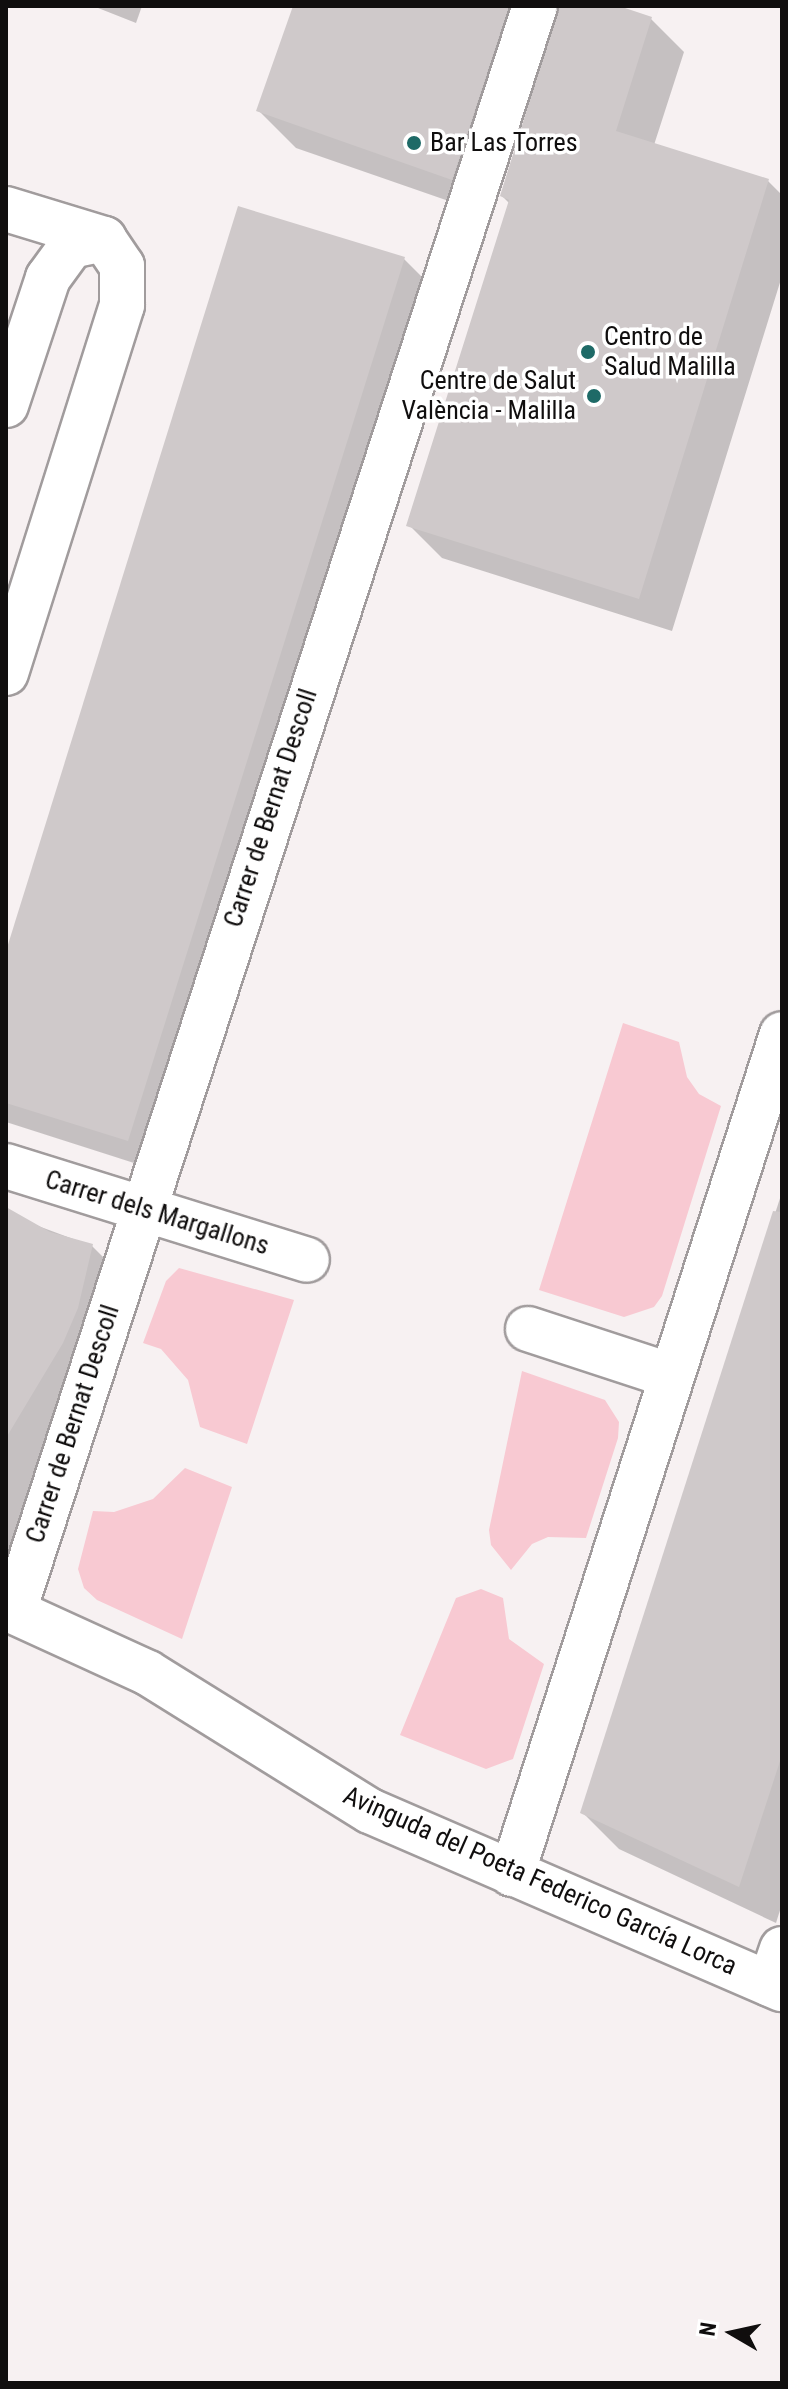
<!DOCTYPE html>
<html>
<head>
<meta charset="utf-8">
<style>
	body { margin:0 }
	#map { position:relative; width:788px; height:2389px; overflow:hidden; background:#f7f1f2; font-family:"Roboto Condensed",sans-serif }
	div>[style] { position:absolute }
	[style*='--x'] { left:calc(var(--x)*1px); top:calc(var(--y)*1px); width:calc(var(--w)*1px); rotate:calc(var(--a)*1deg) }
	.green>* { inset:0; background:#f8c9d2 }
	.shadow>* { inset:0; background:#0003 }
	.building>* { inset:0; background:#cfc9ca }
	.roads { filter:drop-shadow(2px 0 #a19c9d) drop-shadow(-2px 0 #a19c9d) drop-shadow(0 2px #a19c9d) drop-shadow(0 -2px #a19c9d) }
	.street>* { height:44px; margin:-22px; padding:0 22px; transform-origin:22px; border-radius:22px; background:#fff }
	.dots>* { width:22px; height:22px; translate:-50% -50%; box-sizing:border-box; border:4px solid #fff; border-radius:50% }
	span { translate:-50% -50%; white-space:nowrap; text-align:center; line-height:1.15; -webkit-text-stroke:7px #fff; paint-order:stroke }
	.poi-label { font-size:26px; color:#100e0e }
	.left { translate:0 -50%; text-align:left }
	.right { translate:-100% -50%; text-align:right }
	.street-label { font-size:26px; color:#100e0e }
	.frame { position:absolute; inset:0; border:8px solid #100e0e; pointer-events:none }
	.north { position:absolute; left:692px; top:2293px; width:80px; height:80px; -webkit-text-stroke:6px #fff; paint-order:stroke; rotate:279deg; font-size:22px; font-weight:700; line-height:32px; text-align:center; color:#100e0e }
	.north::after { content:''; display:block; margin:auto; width:28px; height:36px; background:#100e0e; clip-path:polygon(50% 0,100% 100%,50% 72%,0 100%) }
</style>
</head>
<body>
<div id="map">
	<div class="green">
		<i style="clip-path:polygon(623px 1023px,679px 1042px,687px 1077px,699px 1094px,721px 1106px,662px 1296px,654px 1307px,624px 1317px,539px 1290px)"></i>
		<i style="clip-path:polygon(179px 1268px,294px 1300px,247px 1444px,200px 1427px,188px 1380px,161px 1349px,143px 1343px,166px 1281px)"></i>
		<i style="clip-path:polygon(522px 1371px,605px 1400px,619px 1422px,618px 1438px,586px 1538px,548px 1537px,532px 1544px,511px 1570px,491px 1545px,489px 1530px)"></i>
		<i style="clip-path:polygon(185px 1468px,232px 1487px,182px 1639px,97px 1600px,84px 1588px,78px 1569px,93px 1511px,114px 1512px,153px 1499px)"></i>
		<i style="clip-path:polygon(481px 1589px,503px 1598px,509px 1639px,544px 1664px,513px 1759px,486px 1769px,400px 1735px,456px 1598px)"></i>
	</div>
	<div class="shadow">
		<i style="clip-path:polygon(93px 6px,142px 6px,136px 23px)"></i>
		<i style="clip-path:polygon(295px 6px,520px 6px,489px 215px,296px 148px,259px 111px)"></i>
		<i style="clip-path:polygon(572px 6px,613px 6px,651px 19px,684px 52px,654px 145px,768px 181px,782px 195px,782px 276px,672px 631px,442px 558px,409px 525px,510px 204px,502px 196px)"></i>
		<i style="clip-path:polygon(404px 259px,435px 290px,159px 1171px,6px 1122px,6px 957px)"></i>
		<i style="clip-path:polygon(782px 1192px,782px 1904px,776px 1923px,619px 1849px,582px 1812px)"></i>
		<i style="clip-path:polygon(6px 1214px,92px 1246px,129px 1283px,6px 1567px)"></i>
	</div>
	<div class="building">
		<i style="clip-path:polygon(293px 6px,509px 6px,452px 180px,256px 111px)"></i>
		<i style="clip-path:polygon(559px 6px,619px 6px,652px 17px,616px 131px,769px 179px,639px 599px,406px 526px,509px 200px,500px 196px)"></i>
		<i style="clip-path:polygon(238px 206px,405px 257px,128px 1141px,6px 1103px,6px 951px)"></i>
		<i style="clip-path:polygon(6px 1207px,50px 1232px,93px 1244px,78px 1308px,63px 1343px,6px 1438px)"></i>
		<i style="clip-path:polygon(773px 1211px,782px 1212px,782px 1755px,739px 1887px,580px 1813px)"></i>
	</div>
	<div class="roads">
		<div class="street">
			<i style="--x:6;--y:209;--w:102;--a:17"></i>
			<i style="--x:6;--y:405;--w:134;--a:-71.7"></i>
			<i style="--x:48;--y:278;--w:39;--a:-54"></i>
			<i style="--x:71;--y:246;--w:34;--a:-12"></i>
			<i style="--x:6;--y:673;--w:386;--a:-72.5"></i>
			<i style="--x:122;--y:305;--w:39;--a:-90"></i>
			<i style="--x:122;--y:266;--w:32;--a:-124"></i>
			<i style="--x:6;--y:1166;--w:315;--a:17.3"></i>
			<i style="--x:528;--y:1329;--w:151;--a:18.1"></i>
			<i style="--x:6;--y:1608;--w:156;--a:24.6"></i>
			<i style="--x:148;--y:1673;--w:261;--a:31.9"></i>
			<i style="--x:370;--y:1811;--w:449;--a:23.4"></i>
			<i style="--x:14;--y:1611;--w:1687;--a:-72.02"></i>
			<i style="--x:512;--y:1874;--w:882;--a:-72.18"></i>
			<i style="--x:770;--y:1984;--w:37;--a:-71"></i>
		</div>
	</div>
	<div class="dots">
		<i style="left:414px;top:143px;background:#1e6a67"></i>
		<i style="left:588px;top:352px;background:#1e6a67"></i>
		<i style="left:594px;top:396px;background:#1e6a67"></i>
	</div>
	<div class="poi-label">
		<span class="left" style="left:430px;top:143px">Bar Las Torres</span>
		<span class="left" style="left:604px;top:352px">Centro de<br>Salud Malilla</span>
		<span class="right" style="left:576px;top:396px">Centre de Salut<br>València - Malilla</span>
	</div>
	<div class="street-label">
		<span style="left:271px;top:808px;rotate:-72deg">Carrer de Bernat Descoll</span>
		<span style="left:157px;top:1213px;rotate:17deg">Carrer dels Margallons</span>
		<span style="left:73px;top:1424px;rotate:-72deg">Carrer de Bernat Descoll</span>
		<span style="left:540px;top:1881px;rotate:24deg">Avinguda del Poeta Federico García Lorca</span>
	</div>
	<div class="frame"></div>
	<div class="north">N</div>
</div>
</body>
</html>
